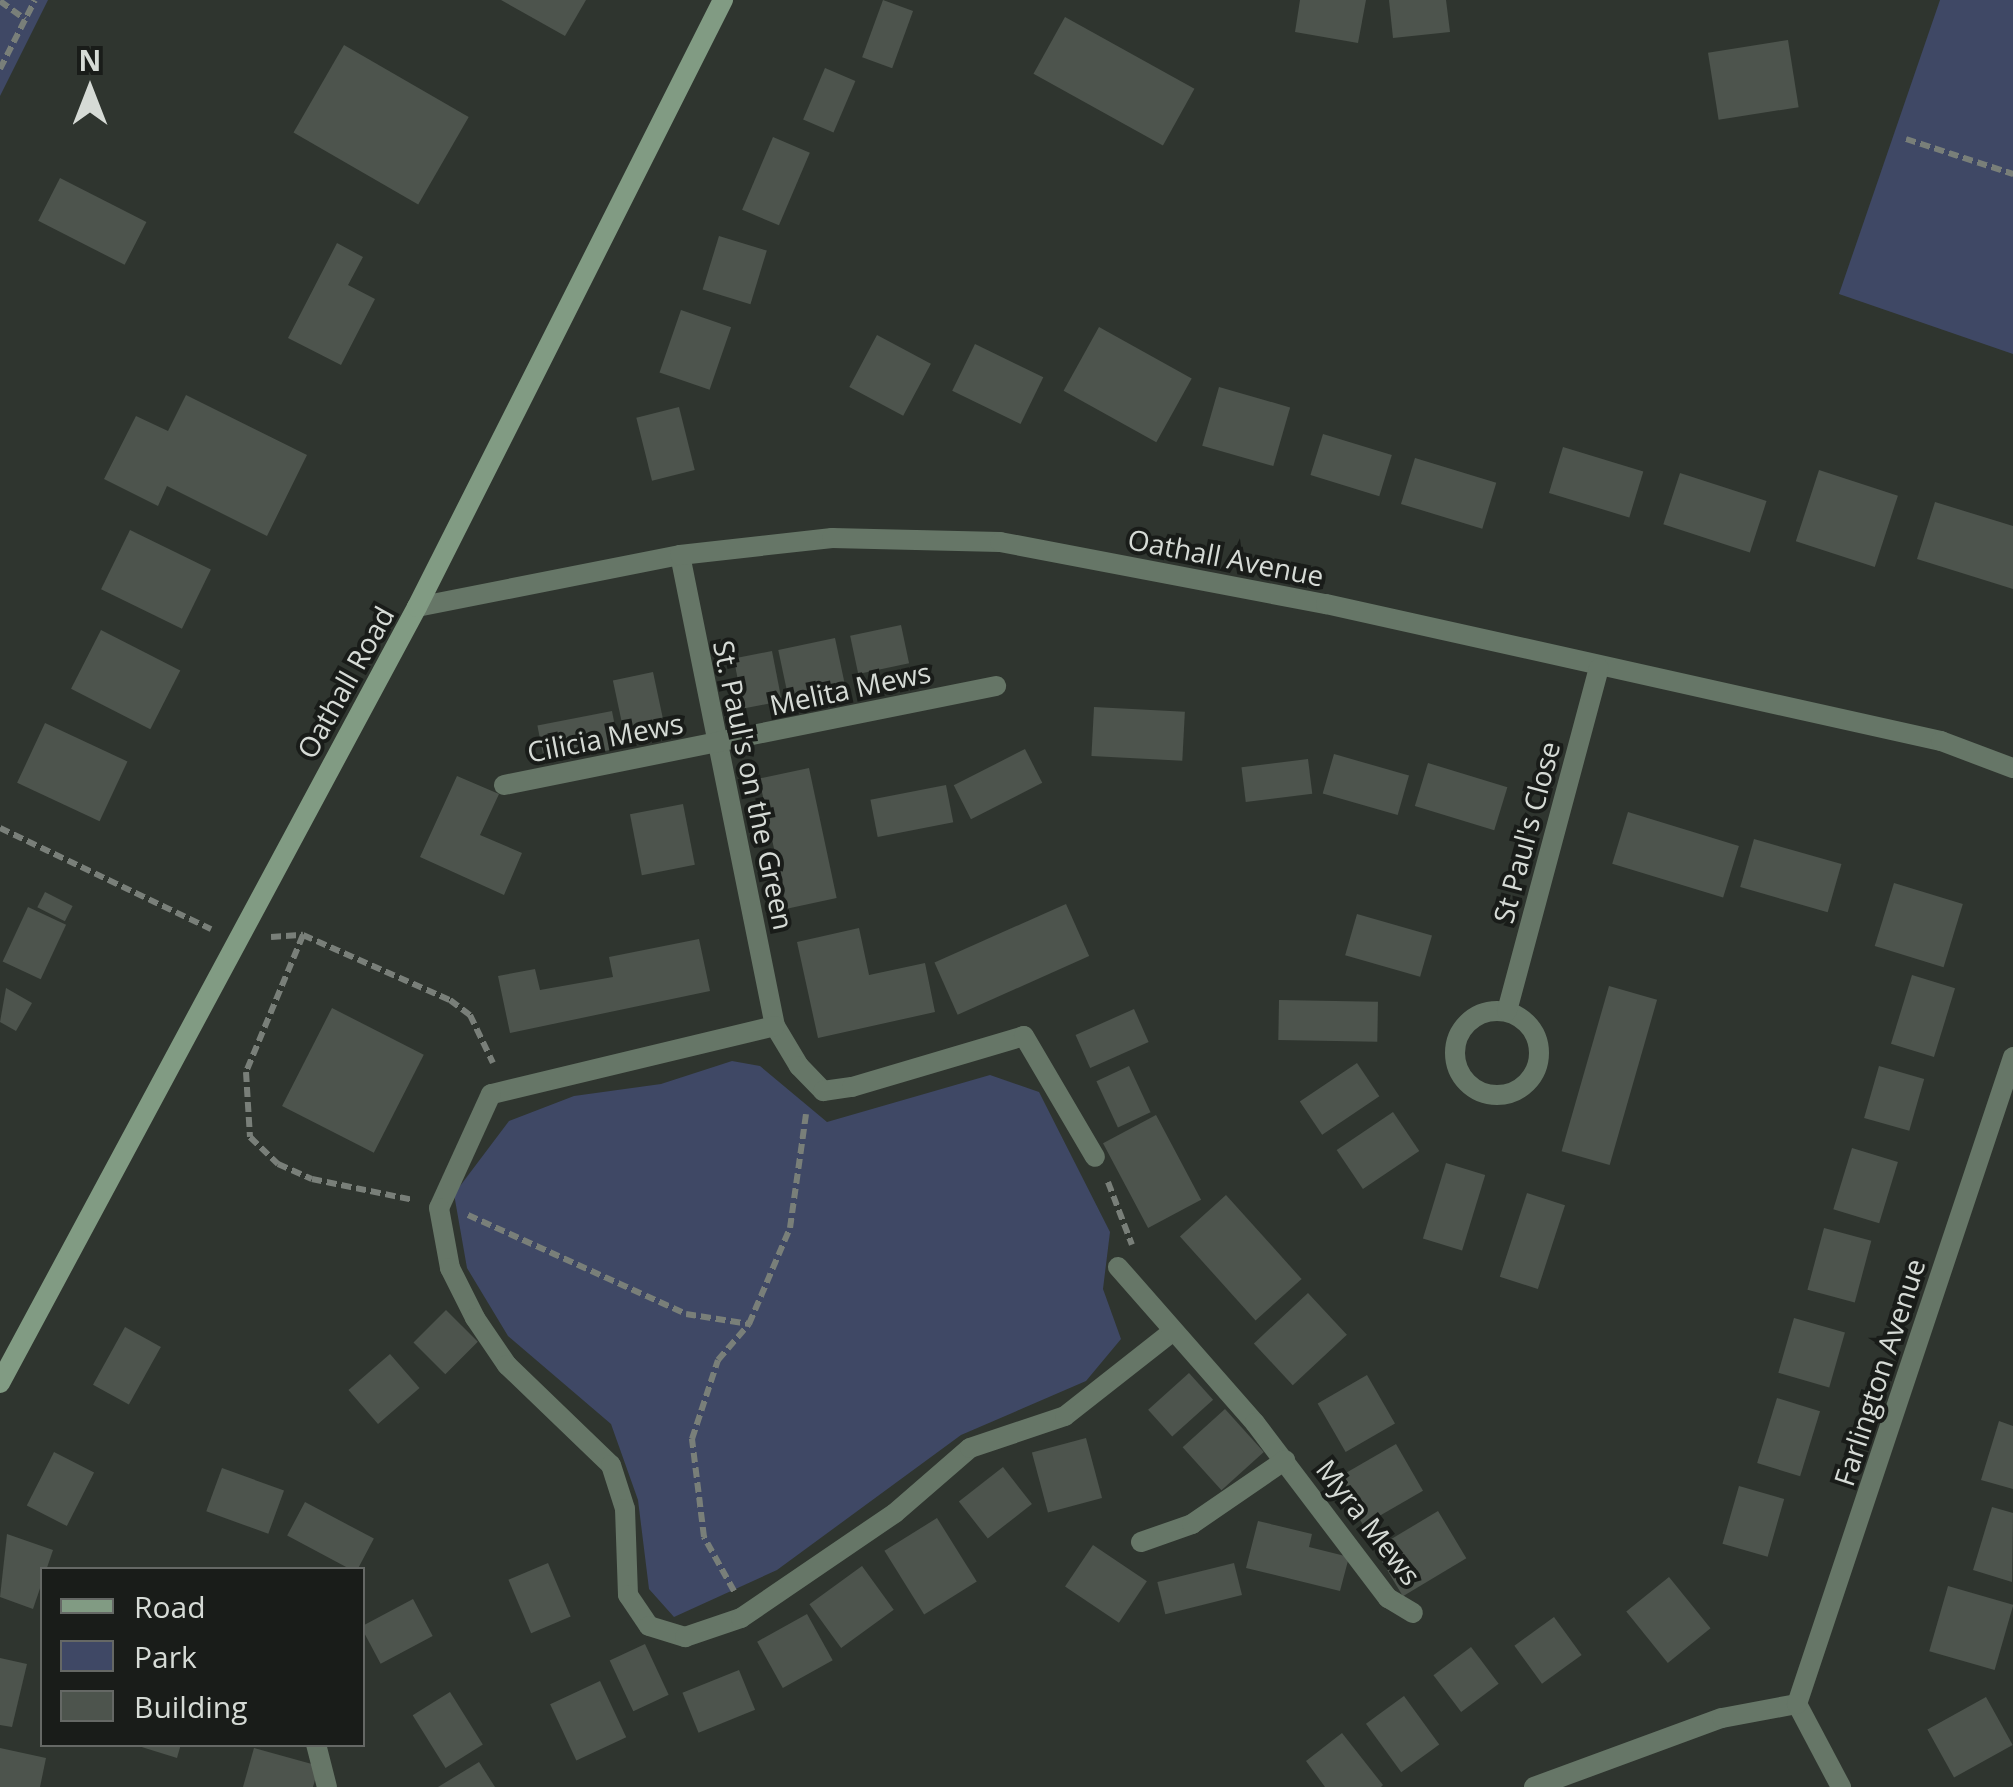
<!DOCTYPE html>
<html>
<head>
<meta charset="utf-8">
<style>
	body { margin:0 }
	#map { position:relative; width:2013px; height:1787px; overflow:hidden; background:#2f352f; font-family:"Open Sans",sans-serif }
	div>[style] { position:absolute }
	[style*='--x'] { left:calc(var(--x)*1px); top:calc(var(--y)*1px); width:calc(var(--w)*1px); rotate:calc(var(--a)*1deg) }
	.green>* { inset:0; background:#3f4865 }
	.building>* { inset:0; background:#4d544d; transform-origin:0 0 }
	.path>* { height:6px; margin-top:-3px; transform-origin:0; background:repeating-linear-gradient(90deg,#797f79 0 10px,transparent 0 15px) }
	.street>* { height:20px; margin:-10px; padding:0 10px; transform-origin:10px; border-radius:10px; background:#667667 }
	.street>.ring { margin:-10px; padding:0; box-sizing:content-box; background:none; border:20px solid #667667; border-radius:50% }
	.secondary>* { height:20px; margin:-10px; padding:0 10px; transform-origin:10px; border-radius:10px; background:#819b83 }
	span { translate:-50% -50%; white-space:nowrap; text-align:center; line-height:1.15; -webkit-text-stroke:8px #191c19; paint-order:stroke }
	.street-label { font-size:28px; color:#d6dbd6 }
	.legend { position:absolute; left:40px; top:1567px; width:325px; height:180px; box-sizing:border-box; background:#191c19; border:2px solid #656865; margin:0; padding:12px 18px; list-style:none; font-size:30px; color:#d6dbd6 }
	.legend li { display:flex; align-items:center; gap:20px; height:50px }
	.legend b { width:50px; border:2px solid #656865 }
	.north { position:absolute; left:40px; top:40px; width:100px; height:100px; -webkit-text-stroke:8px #191c19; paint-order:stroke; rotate:0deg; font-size:28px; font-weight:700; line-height:40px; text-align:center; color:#d6dbd6 }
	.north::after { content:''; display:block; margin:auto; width:35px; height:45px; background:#d6dbd6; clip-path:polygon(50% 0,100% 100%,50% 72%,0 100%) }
</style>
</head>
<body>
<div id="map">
	<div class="green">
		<i style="clip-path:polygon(0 0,48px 0,0 96px)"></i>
		<i style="clip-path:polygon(1940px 0,2013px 0,2013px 354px,1839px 294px)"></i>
		<i style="clip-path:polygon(732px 1061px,760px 1066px,827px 1122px,990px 1075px,1039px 1092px,1110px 1232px,1103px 1289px,1121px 1339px,1086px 1381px,961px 1435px,777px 1570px,674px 1617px,649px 1589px,638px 1500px,611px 1424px,508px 1336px,467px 1268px,454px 1194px,509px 1121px,574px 1096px,661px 1084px)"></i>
	</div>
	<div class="building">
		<i style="clip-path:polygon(501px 0,586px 0,565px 36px)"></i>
		<i style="left:883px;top:0;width:32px;height:61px;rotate:20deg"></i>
		<i style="clip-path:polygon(1300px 0,1366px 0,1358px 43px,1295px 32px)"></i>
		<i style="clip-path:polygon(1389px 0,1446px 0,1450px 32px,1393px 38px)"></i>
		<i style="left:1065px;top:17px;width:148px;height:65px;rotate:29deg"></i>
		<i style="left:1788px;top:40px;width:68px;height:81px;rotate:81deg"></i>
		<i style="left:344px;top:45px;width:144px;height:101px;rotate:30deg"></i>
		<i style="left:825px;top:68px;width:33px;height:56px;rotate:23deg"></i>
		<i style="left:773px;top:137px;width:40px;height:79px;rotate:23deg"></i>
		<i style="left:60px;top:178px;width:97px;height:48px;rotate:27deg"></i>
		<i style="left:719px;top:236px;width:50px;height:56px;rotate:17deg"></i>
		<i style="clip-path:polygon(337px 243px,363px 257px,348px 285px,375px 299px,341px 365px,288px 338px)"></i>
		<i style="left:681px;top:310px;width:53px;height:66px;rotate:19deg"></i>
		<i style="left:1099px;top:327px;width:106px;height:73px;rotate:29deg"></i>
		<i style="left:877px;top:335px;width:61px;height:59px;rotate:28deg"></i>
		<i style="left:975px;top:344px;width:76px;height:52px;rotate:26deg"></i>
		<i style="left:1219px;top:387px;width:74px;height:61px;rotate:16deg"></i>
		<i style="clip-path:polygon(186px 395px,307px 455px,267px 536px,167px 486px,158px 506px,104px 479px,136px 416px,168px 431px)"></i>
		<i style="left:679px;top:407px;width:65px;height:44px;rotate:76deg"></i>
		<i style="left:1323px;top:434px;width:72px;height:43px;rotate:17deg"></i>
		<i style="left:1563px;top:447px;width:84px;height:48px;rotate:17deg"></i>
		<i style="left:1415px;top:458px;width:85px;height:48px;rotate:17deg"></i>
		<i style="left:1819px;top:470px;width:83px;height:75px;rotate:18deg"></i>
		<i style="left:1680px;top:473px;width:91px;height:54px;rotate:18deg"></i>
		<i style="clip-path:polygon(1935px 502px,2013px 526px,2013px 589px,1917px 559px)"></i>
		<i style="left:130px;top:530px;width:90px;height:66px;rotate:26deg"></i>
		<i style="left:901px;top:625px;width:39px;height:52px;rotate:78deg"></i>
		<i style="left:101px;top:630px;width:89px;height:66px;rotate:27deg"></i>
		<i style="left:835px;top:638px;width:50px;height:58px;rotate:78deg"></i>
		<i style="left:772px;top:651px;width:51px;height:39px;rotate:79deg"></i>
		<i style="left:653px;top:672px;width:54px;height:41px;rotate:78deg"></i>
		<i style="left:1094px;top:707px;width:91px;height:49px;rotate:3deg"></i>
		<i style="left:612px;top:711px;width:38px;height:76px;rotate:79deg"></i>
		<i style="left:45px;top:723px;width:91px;height:66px;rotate:25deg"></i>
		<i style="left:1025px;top:749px;width:38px;height:80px;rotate:63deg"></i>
		<i style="left:1334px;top:754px;width:78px;height:41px;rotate:16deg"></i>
		<i style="left:1308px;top:759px;width:35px;height:67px;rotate:83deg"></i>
		<i style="left:1428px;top:763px;width:83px;height:45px;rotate:17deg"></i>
		<i style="left:809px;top:768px;width:133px;height:51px;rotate:78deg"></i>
		<i style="clip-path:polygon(457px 776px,499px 794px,480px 835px,522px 853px,504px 895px,420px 857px)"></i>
		<i style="left:946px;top:785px;width:38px;height:77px;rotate:79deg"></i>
		<i style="left:683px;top:804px;width:62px;height:54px;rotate:79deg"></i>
		<i style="left:1628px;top:812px;width:116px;height:54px;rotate:17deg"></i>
		<i style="left:1754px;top:839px;width:91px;height:50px;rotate:16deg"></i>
		<i style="left:1894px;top:883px;width:72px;height:66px;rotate:17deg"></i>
		<i style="left:45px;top:892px;width:31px;height:17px;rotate:27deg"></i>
		<i style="left:1066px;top:904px;width:57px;height:144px;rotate:66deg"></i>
		<i style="left:28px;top:907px;width:42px;height:60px;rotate:25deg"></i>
		<i style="left:1357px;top:914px;width:78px;height:43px;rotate:16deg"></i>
		<i style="clip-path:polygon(859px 928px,869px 975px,925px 963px,935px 1012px,818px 1038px,797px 942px)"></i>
		<i style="clip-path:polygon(699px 939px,710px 991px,510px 1033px,498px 976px,535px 969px,540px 990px,613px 977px,609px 957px)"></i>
		<i style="left:1912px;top:975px;width:45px;height:72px;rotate:17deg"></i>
		<i style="left:1609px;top:986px;width:50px;height:172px;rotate:16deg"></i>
		<i style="clip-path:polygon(6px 988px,32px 1003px,16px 1031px,0 1022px)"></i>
		<i style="left:1279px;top:1000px;width:99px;height:40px;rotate:1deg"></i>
		<i style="left:332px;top:1008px;width:103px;height:110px;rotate:27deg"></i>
		<i style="left:1134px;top:1009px;width:36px;height:64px;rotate:66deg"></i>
		<i style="left:1357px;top:1063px;width:40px;height:69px;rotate:56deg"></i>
		<i style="left:1129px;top:1066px;width:51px;height:36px;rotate:65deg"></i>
		<i style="left:1879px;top:1066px;width:47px;height:54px;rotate:16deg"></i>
		<i style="left:1393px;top:1112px;width:47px;height:68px;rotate:56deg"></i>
		<i style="left:1156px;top:1115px;width:96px;height:60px;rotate:62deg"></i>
		<i style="left:1852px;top:1148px;width:48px;height:64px;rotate:17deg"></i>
		<i style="left:1446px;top:1163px;width:41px;height:79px;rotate:17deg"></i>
		<i style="left:1527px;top:1193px;width:40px;height:88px;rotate:18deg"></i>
		<i style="left:1226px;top:1195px;width:113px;height:62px;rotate:48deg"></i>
		<i style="left:1824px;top:1228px;width:49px;height:64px;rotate:15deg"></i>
		<i style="left:1308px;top:1293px;width:57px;height:74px;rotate:47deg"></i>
		<i style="left:446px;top:1310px;width:45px;height:46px;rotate:45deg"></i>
		<i style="left:1794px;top:1318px;width:53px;height:57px;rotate:16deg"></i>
		<i style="left:125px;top:1327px;width:41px;height:66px;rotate:29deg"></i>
		<i style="left:390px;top:1354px;width:45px;height:55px;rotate:49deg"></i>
		<i style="left:1189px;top:1373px;width:36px;height:55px;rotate:48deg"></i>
		<i style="left:1367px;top:1375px;width:56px;height:57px;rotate:60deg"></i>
		<i style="left:1777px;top:1398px;width:45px;height:68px;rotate:17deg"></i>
		<i style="left:1225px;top:1409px;width:58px;height:57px;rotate:48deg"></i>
		<i style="clip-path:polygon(1999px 1421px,2013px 1426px,2013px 1489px,1981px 1480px)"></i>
		<i style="left:1086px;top:1438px;width:62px;height:56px;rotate:75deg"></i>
		<i style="left:1396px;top:1444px;width:54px;height:69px;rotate:60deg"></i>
		<i style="left:54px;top:1452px;width:45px;height:60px;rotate:27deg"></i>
		<i style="left:1003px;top:1467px;width:47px;height:56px;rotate:52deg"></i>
		<i style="left:222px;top:1468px;width:66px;height:46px;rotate:20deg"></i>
		<i style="left:1739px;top:1486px;width:47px;height:60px;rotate:16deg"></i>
		<i style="left:305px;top:1502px;width:78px;height:38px;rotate:28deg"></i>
		<i style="clip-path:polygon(1992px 1507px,2013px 1513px,2012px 1582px,1973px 1570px)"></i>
		<i style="left:1438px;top:1511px;width:55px;height:74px;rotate:59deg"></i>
		<i style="left:937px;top:1518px;width:75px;height:62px;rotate:58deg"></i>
		<i style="clip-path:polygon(1258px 1521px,1312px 1534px,1309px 1547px,1349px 1557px,1340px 1591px,1246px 1568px)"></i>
		<i style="clip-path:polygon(7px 1534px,53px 1550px,33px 1609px,0 1597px)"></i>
		<i style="left:1093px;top:1545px;width:65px;height:50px;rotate:34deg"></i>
		<i style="left:548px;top:1563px;width:58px;height:43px;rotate:67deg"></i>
		<i style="left:1234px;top:1563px;width:33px;height:79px;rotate:76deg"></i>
		<i style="left:862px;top:1566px;width:54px;height:65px;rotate:54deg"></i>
		<i style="left:1669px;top:1577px;width:66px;height:55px;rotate:51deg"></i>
		<i style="left:1948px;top:1586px;width:68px;height:68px;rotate:16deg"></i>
		<i style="left:413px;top:1599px;width:42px;height:59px;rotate:62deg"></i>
		<i style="left:807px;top:1614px;width:53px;height:57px;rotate:61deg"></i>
		<i style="left:1554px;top:1617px;width:47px;height:49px;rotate:54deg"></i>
		<i style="left:645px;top:1644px;width:56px;height:39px;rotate:65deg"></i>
		<i style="left:1471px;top:1647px;width:46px;height:47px;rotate:53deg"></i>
		<i style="clip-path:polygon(0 1658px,27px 1664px,12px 1727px,0 1725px)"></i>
		<i style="left:739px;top:1670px;width:43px;height:61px;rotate:68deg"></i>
		<i style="left:600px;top:1681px;width:62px;height:55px;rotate:65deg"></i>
		<i style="left:450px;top:1692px;width:62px;height:44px;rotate:58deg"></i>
		<i style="left:1404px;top:1696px;width:60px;height:47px;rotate:54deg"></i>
		<i style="left:1986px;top:1697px;width:55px;height:67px;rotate:61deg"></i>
		<i style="clip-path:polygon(1342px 1733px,1383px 1785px,1381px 1787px,1325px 1787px,1306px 1761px)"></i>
		<i style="clip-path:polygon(132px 1744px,181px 1744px,177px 1758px)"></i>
		<i style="clip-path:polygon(0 1748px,46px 1758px,40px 1787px,0 1787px)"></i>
		<i style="clip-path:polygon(254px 1748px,319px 1766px,313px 1787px,243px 1787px)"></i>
		<i style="clip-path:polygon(479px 1762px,495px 1787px,438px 1787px)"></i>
	</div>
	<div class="path">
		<i style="--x:0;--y:1;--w:31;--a:36"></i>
		<i style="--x:0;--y:69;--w:77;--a:-63.1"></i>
		<i style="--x:1906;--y:139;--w:113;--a:18.1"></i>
		<i style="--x:0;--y:828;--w:234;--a:25.6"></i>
		<i style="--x:303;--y:935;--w:148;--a:112.6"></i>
		<i style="--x:246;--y:1072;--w:65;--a:86.5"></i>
		<i style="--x:250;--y:1137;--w:39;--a:44"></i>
		<i style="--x:278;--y:1164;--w:37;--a:24"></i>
		<i style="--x:312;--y:1179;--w:103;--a:11.7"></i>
		<i style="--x:271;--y:937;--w:32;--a:-4"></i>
		<i style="--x:303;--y:935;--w:161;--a:23.9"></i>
		<i style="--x:450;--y:1000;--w:25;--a:37"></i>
		<i style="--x:470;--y:1015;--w:53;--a:64.4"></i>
		<i style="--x:1108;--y:1182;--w:67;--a:69.1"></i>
		<i style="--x:468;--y:1215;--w:239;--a:24.4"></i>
		<i style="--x:686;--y:1314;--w:64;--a:9"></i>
		<i style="--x:734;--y:1591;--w:62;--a:-119.1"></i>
		<i style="--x:704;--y:1537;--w:99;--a:-97"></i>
		<i style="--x:692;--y:1439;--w:83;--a:-71.8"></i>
		<i style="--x:718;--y:1360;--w:48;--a:-49.3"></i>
		<i style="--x:749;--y:1324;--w:104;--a:-66.9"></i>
		<i style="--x:790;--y:1228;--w:115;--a:-82"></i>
	</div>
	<div class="street">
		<i style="--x:680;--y:555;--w:480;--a:78.6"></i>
		<i style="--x:775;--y:1026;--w:47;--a:59"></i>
		<i style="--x:799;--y:1066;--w:35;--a:46"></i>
		<i style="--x:823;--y:1091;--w:29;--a:-8"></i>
		<i style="--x:852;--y:1087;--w:179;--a:-16.5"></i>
		<i style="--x:1024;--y:1036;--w:140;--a:59.6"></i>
		<i style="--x:417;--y:607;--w:268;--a:-11.2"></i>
		<i style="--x:680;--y:555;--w:153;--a:-6.4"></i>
		<i style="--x:832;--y:538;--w:168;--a:1.4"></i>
		<i style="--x:1000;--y:542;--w:332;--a:10.8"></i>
		<i style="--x:1326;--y:604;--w:630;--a:12.56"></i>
		<i style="--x:1941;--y:741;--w:77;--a:20.6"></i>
		<i style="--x:504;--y:785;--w:502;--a:-11.38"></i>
		<i class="ring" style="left:1455px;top:1011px;width:64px;height:64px"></i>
		<i style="--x:1507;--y:1011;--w:355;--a:-75"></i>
		<i style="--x:775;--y:1026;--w:292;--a:166.5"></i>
		<i style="--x:491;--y:1094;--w:125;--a:114.5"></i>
		<i style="--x:439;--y:1208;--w:61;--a:79.6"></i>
		<i style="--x:450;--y:1268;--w:56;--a:63.4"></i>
		<i style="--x:475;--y:1318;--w:57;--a:55.8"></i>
		<i style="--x:507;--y:1365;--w:144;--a:43.9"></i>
		<i style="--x:611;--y:1465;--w:46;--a:72.3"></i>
		<i style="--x:625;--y:1509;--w:86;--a:88"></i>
		<i style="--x:628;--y:1595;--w:37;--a:56"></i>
		<i style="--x:649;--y:1626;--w:38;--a:17"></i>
		<i style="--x:685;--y:1637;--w:59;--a:-18.7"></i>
		<i style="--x:741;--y:1618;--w:186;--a:-34.3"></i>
		<i style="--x:895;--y:1513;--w:99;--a:-40.9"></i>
		<i style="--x:970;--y:1448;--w:100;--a:-18.6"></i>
		<i style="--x:1065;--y:1416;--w:137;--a:-38.2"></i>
		<i style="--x:1118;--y:1267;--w:208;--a:48.7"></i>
		<i style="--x:1255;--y:1423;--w:220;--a:52.8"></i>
		<i style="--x:1388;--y:1598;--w:29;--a:31"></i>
		<i style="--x:1141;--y:1542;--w:54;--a:-19.4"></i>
		<i style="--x:1192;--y:1524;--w:113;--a:-34.5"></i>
		<i style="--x:316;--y:1744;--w:44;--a:75.7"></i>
		<i style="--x:1534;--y:1787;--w:200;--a:-20.2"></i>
		<i style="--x:1722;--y:1718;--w:76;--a:-10.6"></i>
		<i style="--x:1841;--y:1787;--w:94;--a:-117.9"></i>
		<i style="--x:1797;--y:1704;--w:682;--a:-71.54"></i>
	</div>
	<div class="secondary">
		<i style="--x:0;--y:1383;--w:881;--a:-61.75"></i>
		<i style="--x:417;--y:607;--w:680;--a:-63.25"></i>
	</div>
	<div class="street-label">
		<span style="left:1226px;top:557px;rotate:11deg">Oathall Avenue</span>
		<span style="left:345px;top:682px;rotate:-61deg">Oathall Road</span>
		<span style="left:850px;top:688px;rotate:-12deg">Melita Mews</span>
		<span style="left:605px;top:737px;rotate:-11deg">Cilicia Mews</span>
		<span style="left:754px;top:785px;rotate:78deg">St. Paul's on the Green</span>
		<span style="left:1526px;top:832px;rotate:-75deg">St Paul's Close</span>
		<span style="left:1879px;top:1372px;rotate:-72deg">Farlington Avenue</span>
		<span style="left:1369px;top:1522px;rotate:52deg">Myra Mews</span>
	</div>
	<ul class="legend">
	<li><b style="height:12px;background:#819b83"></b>Road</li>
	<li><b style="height:28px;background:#3f4865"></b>Park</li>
	<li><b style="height:28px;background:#4d544d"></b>Building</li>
	</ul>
	<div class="north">N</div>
</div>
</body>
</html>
